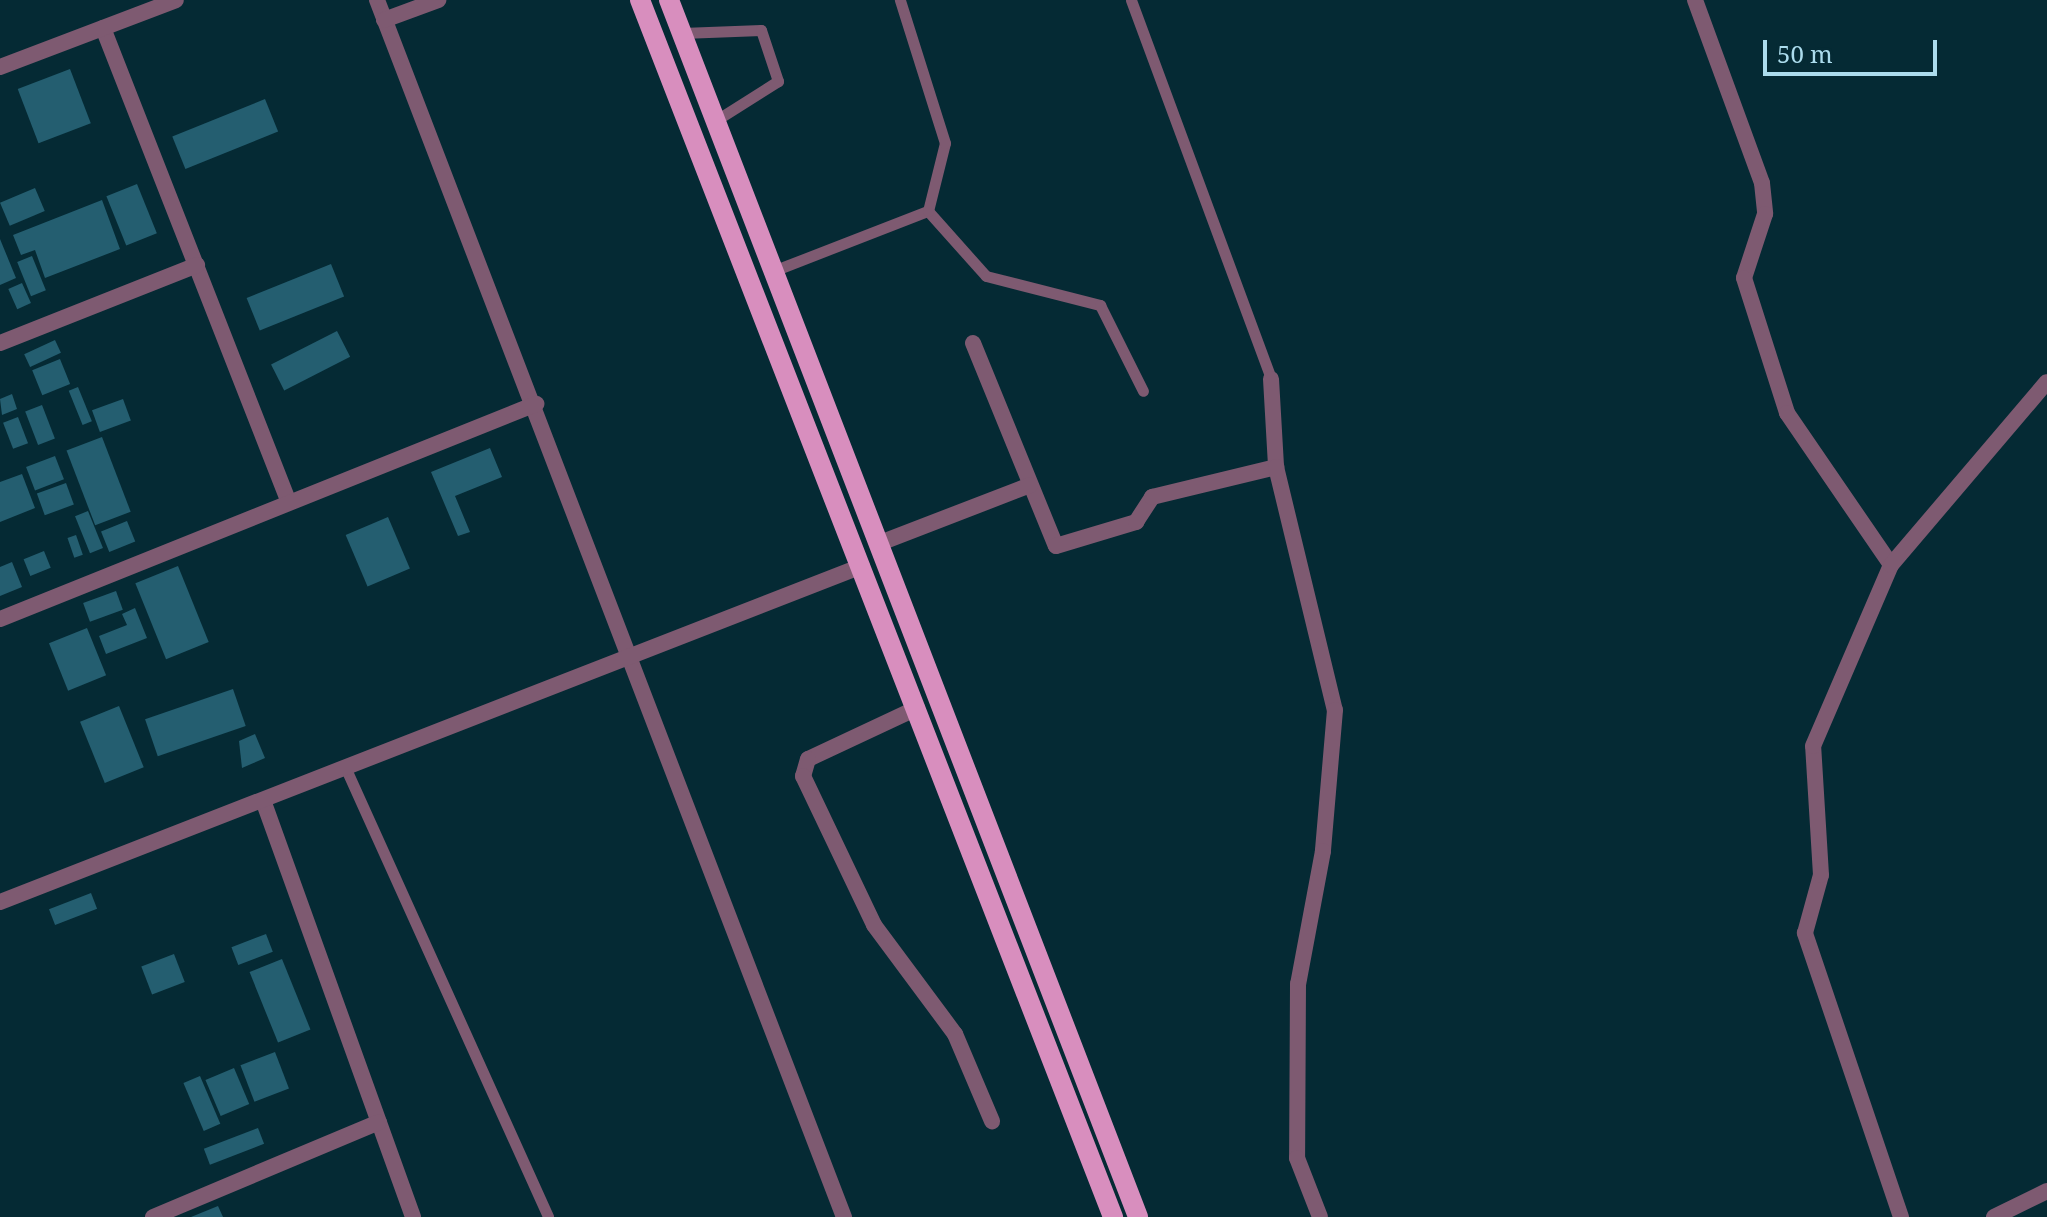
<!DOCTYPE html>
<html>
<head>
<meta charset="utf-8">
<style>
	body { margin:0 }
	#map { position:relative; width:2047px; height:1217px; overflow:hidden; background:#052a34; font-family:"Noto Serif",serif }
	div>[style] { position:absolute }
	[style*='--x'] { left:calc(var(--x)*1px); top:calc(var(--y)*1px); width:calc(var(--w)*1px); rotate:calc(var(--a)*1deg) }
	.building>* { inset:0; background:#245e70; transform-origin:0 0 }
	.service>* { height:11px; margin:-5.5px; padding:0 5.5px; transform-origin:5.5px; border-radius:5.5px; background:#7e5a71 }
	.minor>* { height:16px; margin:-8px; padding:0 8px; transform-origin:8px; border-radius:8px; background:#7e5a71 }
	.tertiary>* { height:16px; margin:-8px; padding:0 8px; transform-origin:8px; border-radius:8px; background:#7e5a71 }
	.primary>* { height:20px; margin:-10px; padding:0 10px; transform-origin:10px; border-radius:10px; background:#d88ebe }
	span { translate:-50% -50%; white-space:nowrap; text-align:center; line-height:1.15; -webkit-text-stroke:6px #052a34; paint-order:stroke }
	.scale { position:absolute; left:1763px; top:40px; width:174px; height:36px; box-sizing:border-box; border:4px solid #acdced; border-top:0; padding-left:10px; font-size:24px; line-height:28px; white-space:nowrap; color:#acdced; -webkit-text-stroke:6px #052a34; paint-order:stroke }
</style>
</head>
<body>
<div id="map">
	<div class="building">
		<i style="left:70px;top:69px;width:58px;height:56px;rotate:69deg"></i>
		<i style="left:265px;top:99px;width:35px;height:100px;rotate:68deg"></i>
		<i style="left:137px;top:184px;width:53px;height:33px;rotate:68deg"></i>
		<i style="left:35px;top:188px;width:25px;height:38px;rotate:67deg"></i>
		<i style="clip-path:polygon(102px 200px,120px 249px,45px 278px,35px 250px,21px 255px,13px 235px)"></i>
		<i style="clip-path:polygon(0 239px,16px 278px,0 285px)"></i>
		<i style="left:32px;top:256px;width:37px;height:16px;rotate:68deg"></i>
		<i style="left:331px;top:264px;width:35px;height:91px;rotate:68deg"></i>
		<i style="left:22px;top:283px;width:22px;height:15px;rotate:66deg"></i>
		<i style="left:337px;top:331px;width:29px;height:74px;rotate:63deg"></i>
		<i style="left:55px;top:340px;width:14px;height:34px;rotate:65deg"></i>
		<i style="left:60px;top:359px;width:27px;height:30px;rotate:68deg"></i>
		<i style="left:78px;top:387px;width:37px;height:10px;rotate:68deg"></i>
		<i style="clip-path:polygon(12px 394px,17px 409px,2px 415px,0 399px)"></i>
		<i style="left:123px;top:399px;width:23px;height:33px;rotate:70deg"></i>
		<i style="left:42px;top:405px;width:36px;height:18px;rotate:69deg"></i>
		<i style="left:18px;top:417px;width:28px;height:16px;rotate:69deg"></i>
		<i style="left:102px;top:437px;width:80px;height:38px;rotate:69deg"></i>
		<i style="clip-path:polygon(490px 448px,502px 477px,455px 496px,470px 532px,458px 536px,431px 472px)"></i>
		<i style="left:55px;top:456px;width:25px;height:31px;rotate:69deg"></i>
		<i style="clip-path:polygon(22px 474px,35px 508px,0 522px,0 482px)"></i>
		<i style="left:66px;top:483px;width:23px;height:31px;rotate:70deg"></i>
		<i style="left:88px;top:511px;width:40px;height:14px;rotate:68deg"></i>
		<i style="left:388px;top:517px;width:56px;height:46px;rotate:67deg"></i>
		<i style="left:127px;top:521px;width:22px;height:28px;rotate:68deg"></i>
		<i style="left:76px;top:535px;width:21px;height:9px;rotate:71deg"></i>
		<i style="left:44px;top:551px;width:18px;height:22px;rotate:68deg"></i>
		<i style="clip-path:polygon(12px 562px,22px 587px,0 596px,0 567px)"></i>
		<i style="left:178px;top:566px;width:82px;height:46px;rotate:68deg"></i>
		<i style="left:116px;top:591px;width:20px;height:35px;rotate:70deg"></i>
		<i style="clip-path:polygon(135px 608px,147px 638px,106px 654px,99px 636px,127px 625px,122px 614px)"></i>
		<i style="left:87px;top:628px;width:51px;height:41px;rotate:68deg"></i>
		<i style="left:233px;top:689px;width:39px;height:93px;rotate:71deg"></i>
		<i style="left:119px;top:706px;width:66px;height:42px;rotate:68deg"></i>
		<i style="clip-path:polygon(255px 734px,265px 758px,242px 768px,239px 741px)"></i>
		<i style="left:91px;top:893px;width:17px;height:45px;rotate:69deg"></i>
		<i style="left:266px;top:934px;width:19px;height:37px;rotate:69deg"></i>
		<i style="left:174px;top:954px;width:30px;height:35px;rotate:69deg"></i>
		<i style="left:282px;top:959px;width:76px;height:35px;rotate:68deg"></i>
		<i style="left:275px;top:1052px;width:39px;height:37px;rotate:69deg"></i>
		<i style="left:234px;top:1068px;width:39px;height:31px;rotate:67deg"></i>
		<i style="left:200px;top:1076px;width:52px;height:18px;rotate:67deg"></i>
		<i style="left:258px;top:1128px;width:17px;height:58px;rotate:69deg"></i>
		<i style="clip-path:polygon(218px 1206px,223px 1217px,191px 1217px)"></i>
	</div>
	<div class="service">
		<i style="--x:1131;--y:0;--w:404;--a:69.7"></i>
		<i style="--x:682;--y:33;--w:79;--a:-2.2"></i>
		<i style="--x:761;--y:30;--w:54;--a:71.6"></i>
		<i style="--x:778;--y:81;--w:75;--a:147.6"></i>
		<i style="--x:928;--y:211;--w:87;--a:48.3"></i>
		<i style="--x:986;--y:276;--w:118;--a:14.3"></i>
		<i style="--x:1100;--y:305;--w:96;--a:63.4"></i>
		<i style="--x:773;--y:271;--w:166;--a:-21.2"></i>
		<i style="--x:928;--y:211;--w:70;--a:-76"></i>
		<i style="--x:945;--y:143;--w:150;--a:-107.5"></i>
		<i style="--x:346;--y:769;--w:491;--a:65.7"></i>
	</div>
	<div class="minor">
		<i style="--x:377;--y:0;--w:1304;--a:69.01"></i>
		<i style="--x:1695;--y:0;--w:195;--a:69.9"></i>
		<i style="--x:1762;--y:183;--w:31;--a:84"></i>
		<i style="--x:1765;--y:214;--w:67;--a:108.2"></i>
		<i style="--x:1744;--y:278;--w:142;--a:72.3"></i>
		<i style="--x:1787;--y:413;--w:184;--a:55.6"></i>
		<i style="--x:384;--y:20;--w:58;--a:-20.3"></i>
		<i style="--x:103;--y:28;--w:507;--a:68.6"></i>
		<i style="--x:0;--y:67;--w:188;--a:-20.8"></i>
		<i style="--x:0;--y:343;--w:212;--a:-21.6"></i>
		<i style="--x:973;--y:343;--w:219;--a:67.8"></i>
		<i style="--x:1056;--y:546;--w:84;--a:-16.7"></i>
		<i style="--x:1136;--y:522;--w:30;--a:-57"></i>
		<i style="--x:1152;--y:497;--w:128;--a:-13.6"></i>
		<i style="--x:1271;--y:379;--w:88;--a:86.7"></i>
		<i style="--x:1276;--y:467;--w:250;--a:76.4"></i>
		<i style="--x:1335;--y:710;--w:142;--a:94.9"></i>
		<i style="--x:1323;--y:851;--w:135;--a:100.6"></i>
		<i style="--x:1298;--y:984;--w:174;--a:90.3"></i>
		<i style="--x:1297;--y:1158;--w:63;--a:68.7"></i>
		<i style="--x:880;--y:543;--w:161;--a:-21.1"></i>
		<i style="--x:0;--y:619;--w:578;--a:-21.86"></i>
		<i style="--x:917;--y:708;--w:120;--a:154.9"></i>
		<i style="--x:808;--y:759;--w:18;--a:106"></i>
		<i style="--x:803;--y:776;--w:165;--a:64.5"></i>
		<i style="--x:874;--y:925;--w:136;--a:53.4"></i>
		<i style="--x:955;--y:1034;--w:95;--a:67"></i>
		<i style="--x:264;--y:803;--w:440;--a:70.2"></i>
		<i style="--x:0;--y:902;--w:925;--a:-21.3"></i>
		<i style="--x:153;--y:1217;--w:245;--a:-22.8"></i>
		<i style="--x:1901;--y:1217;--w:300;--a:-108.7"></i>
		<i style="--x:1805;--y:933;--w:60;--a:-74.6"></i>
		<i style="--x:1821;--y:875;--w:129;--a:-93.5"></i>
		<i style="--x:1813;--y:746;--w:197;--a:-66.7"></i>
		<i style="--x:1891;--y:565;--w:240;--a:-49.6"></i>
	</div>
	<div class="tertiary">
		<i style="--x:1994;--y:1217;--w:59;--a:-26.1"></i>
	</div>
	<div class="primary">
		<i style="--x:640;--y:0;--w:1306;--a:68.76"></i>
		<i style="--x:669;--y:0;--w:1304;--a:68.92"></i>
	</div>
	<div class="scale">50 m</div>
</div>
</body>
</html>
